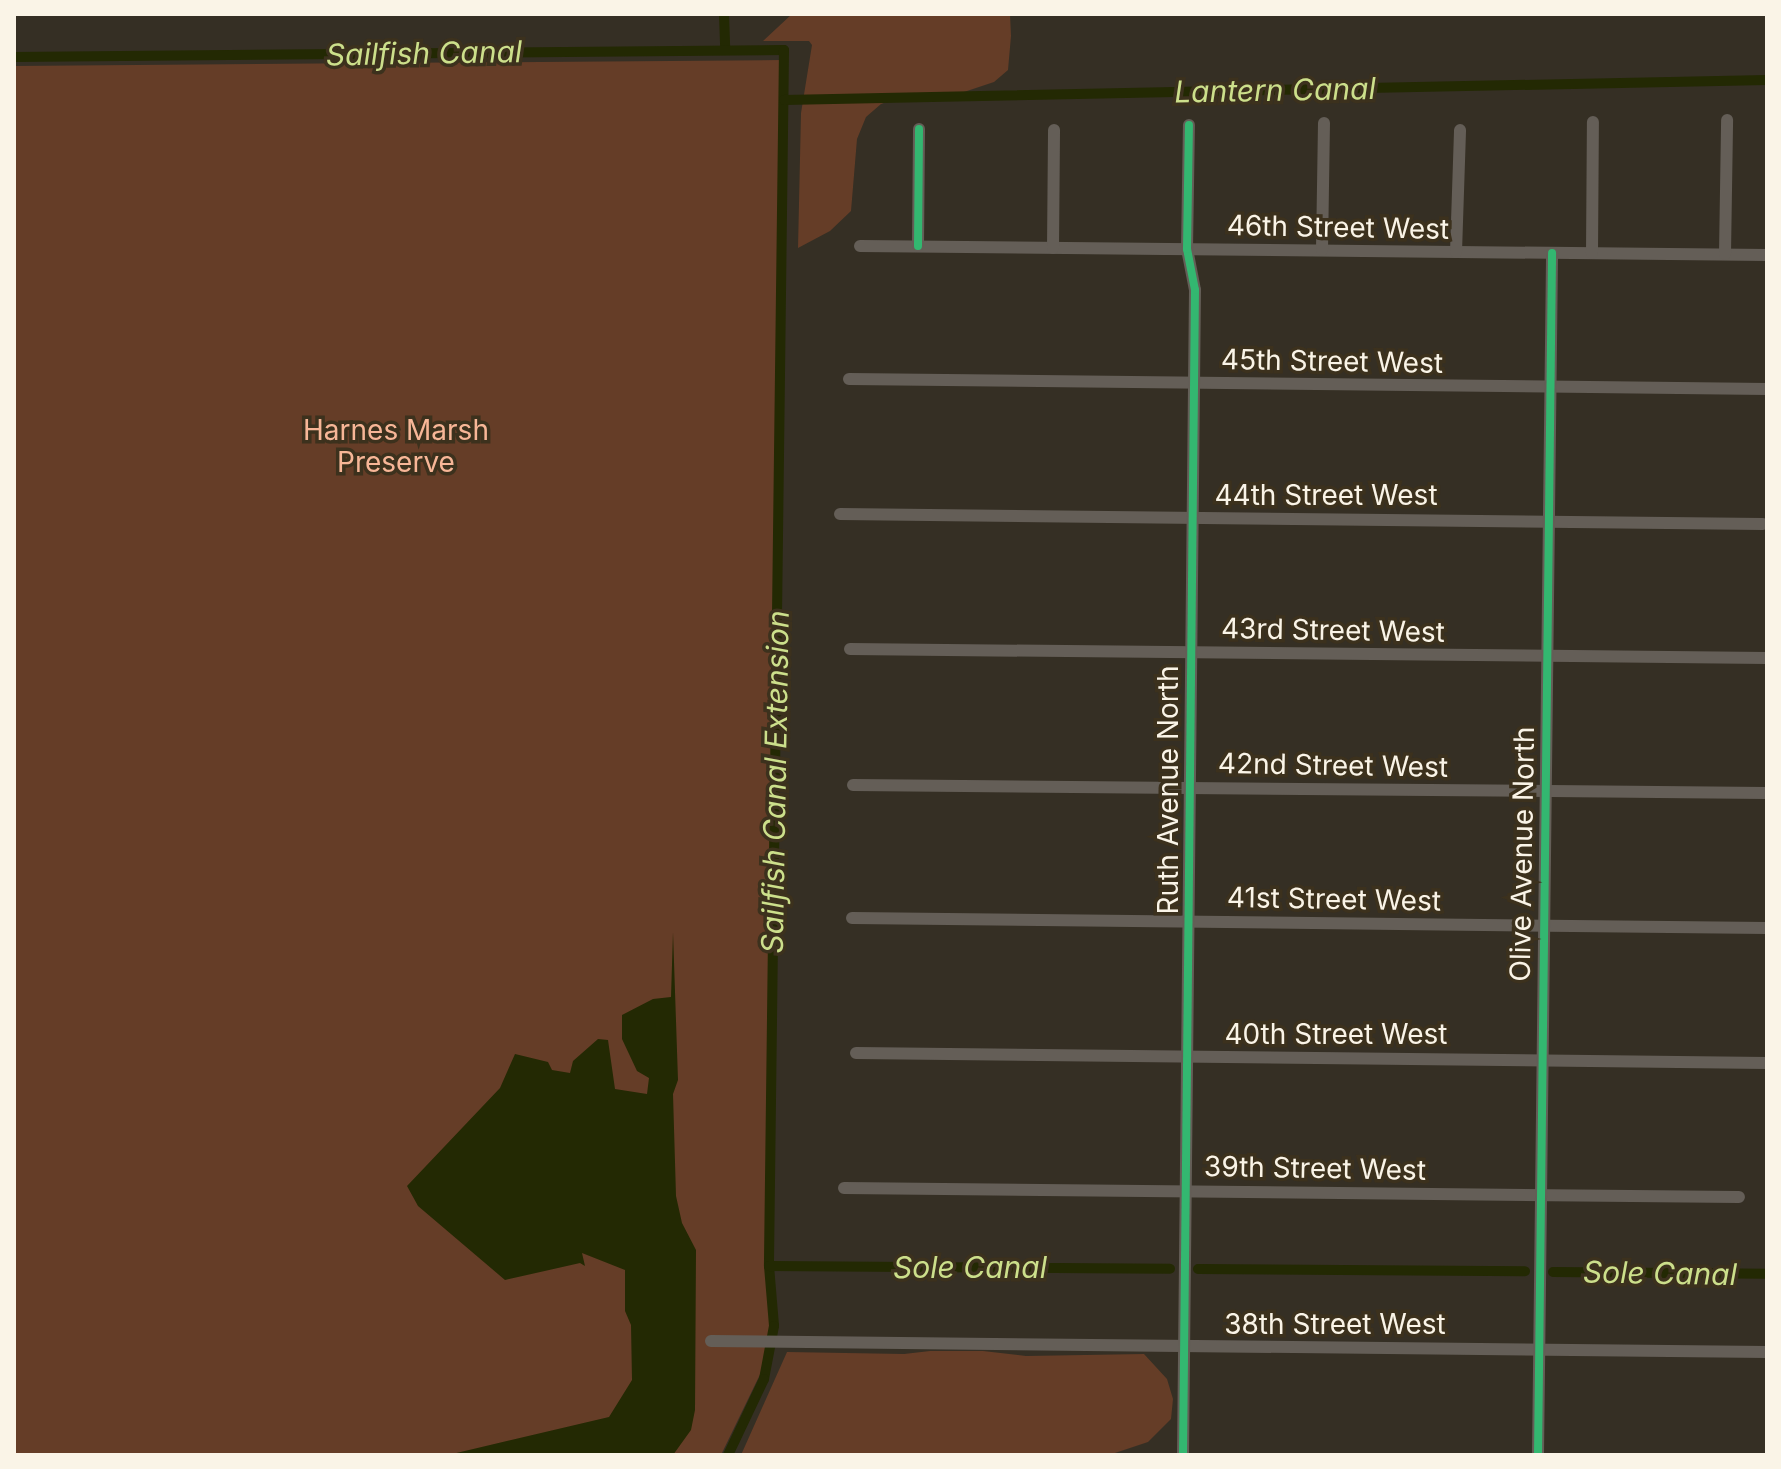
<!DOCTYPE html>
<html>
<head>
<meta charset="utf-8">
<style>
	body { margin:0 }
	#map { position:relative; width:1781px; height:1469px; overflow:hidden; background:#352f24; font-family:Inter,sans-serif }
	div>[style] { position:absolute }
	[style*='--x'] { left:calc(var(--x)*1px); top:calc(var(--y)*1px); width:calc(var(--w)*1px); rotate:calc(var(--a)*1deg) }
	.green>* { inset:0; background:#653d27 }
	.water>* { inset:0; background:#232903 }
	.canal>* { height:10px; margin:-5px; padding:0 5px; transform-origin:5px; border-radius:5px; background:#232903 }
	.minor>* { height:12px; margin:-6px; padding:0 6px; transform-origin:6px; border-radius:6px; background:#645e57 }
	.cycleway>* { height:8px; margin:-4px; padding:0 4px; transform-origin:4px; border-radius:4px; background:#33b770 }
	span { translate:-50% -50%; white-space:nowrap; text-align:center; line-height:1.15; -webkit-text-stroke:7px #3c311d; paint-order:stroke }
	.street-label { font-size:28px; color:#faf4e7 }
	.park-label { font-size:28px; color:#f7b697 }
	.water-label { font-size:30px; color:#ccdf8b; font-style:italic }
	.frame { position:absolute; inset:0; border:16px solid #faf4e7; pointer-events:none }
</style>
</head>
<body>
<div id="map">
	<div class="green">
		<i style="clip-path:polygon(792px 14px,1010px 14px,1011px 36px,1008px 70px,994px 82px,958px 94px,895px 99px,881px 104px,866px 117px,857px 139px,851px 211px,830px 231px,798px 248px,801px 113px,812px 45px,809px 41px,763px 41px)"></i>
		<i style="clip-path:polygon(781px 60px,769px 1356px,721px 1455px,14px 1455px,14px 66px)"></i>
		<i style="clip-path:polygon(930px 1351px,983px 1351px,1026px 1356px,1144px 1354px,1167px 1379px,1173px 1399px,1171px 1419px,1148px 1442px,1109px 1455px,741px 1455px,787px 1352px,904px 1354px)"></i>
	</div>
	<div class="water">
		<i style="clip-path:polygon(673px 932px,678px 1080px,673px 1094px,676px 1196px,682px 1223px,696px 1250px,695px 1410px,691px 1430px,673px 1455px,448px 1455px,609px 1417px,632px 1380px,631px 1325px,625px 1311px,625px 1270px,582px 1253px,585px 1266px,580px 1263px,505px 1280px,418px 1206px,407px 1186px,500px 1088px,515px 1054px,548px 1062px,552px 1070px,570px 1073px,573px 1061px,598px 1039px,608px 1040px,615px 1089px,647px 1094px,649px 1078px,637px 1071px,622px 1039px,622px 1015px,653px 999px,671px 997px)"></i>
	</div>
	<div class="canal">
		<i style="--x:724;--y:14;--w:36;--a:88"></i>
		<i style="--x:14;--y:57;--w:770;--a:-0.52"></i>
		<i style="--x:784;--y:50;--w:1216;--a:90.71"></i>
		<i style="--x:769;--y:1266;--w:60;--a:85.2"></i>
		<i style="--x:774;--y:1326;--w:54;--a:100.7"></i>
		<i style="--x:764;--y:1379;--w:84;--a:115.3"></i>
		<i style="--x:784;--y:100;--w:983;--a:-1.17"></i>
		<i style="--x:769;--y:1266;--w:401;--a:0.4"></i>
		<i style="--x:1198;--y:1269;--w:327;--a:0.4"></i>
		<i style="--x:1553;--y:1272;--w:214;--a:0.5"></i>
	</div>
	<div class="minor">
		<i style="--x:860;--y:246;--w:907;--a:0.57"></i>
		<i style="--x:918;--y:246;--w:117;--a:-89.5"></i>
		<i style="--x:1053;--y:248;--w:118;--a:-89.5"></i>
		<i style="--x:1322;--y:250;--w:127;--a:-89.1"></i>
		<i style="--x:1456;--y:252;--w:122;--a:-88.1"></i>
		<i style="--x:1592;--y:253;--w:131;--a:-89.6"></i>
		<i style="--x:1725;--y:254;--w:134;--a:-89.1"></i>
		<i style="--x:849;--y:379;--w:918;--a:0.62"></i>
		<i style="--x:840;--y:514;--w:923;--a:0.62"></i>
		<i style="--x:850;--y:649;--w:917;--a:0.56"></i>
		<i style="--x:853;--y:785;--w:913;--a:0.5"></i>
		<i style="--x:852;--y:918;--w:915;--a:0.63"></i>
		<i style="--x:856;--y:1053;--w:911;--a:0.63"></i>
		<i style="--x:844;--y:1188;--w:895;--a:0.58"></i>
		<i style="--x:711;--y:1341;--w:1056;--a:0.6"></i>
		<i style="--x:1183;--y:1455;--w:1165;--a:-89.41"></i>
		<i style="--x:1195;--y:290;--w:42;--a:-101"></i>
		<i style="--x:1187;--y:249;--w:124;--a:-89.1"></i>
		<i style="--x:1538;--y:1455;--w:1202;--a:-89.33"></i>
	</div>
	<div class="cycleway">
		<i style="--x:918;--y:246;--w:117;--a:-89.5"></i>
		<i style="--x:1183;--y:1455;--w:1165;--a:-89.41"></i>
		<i style="--x:1195;--y:290;--w:42;--a:-101"></i>
		<i style="--x:1187;--y:249;--w:124;--a:-89.1"></i>
		<i style="--x:1538;--y:1455;--w:1202;--a:-89.33"></i>
	</div>
	<div class="street-label">
		<span style="left:1338px;top:227px;rotate:1deg">46th Street West</span>
		<span style="left:1332px;top:361px;rotate:1deg">45th Street West</span>
		<span style="left:1326px;top:495px">44th Street West</span>
		<span style="left:1333px;top:630px;rotate:1deg">43rd Street West</span>
		<span style="left:1333px;top:765px;rotate:1deg">42nd Street West</span>
		<span style="left:1168px;top:790px;rotate:-90deg">Ruth Avenue North</span>
		<span style="left:1522px;top:854px;rotate:-89deg">Olive Avenue North</span>
		<span style="left:1334px;top:899px;rotate:1deg">41st Street West</span>
		<span style="left:1336px;top:1034px">40th Street West</span>
		<span style="left:1315px;top:1168px;rotate:1deg">39th Street West</span>
		<span style="left:1335px;top:1324px">38th Street West</span>
	</div>
	<div class="park-label">
		<span style="left:396px;top:446px">Harnes Marsh<br>Preserve</span>
	</div>
	<div class="water-label">
		<span style="left:424px;top:53px;rotate:-1deg">Sailfish Canal</span>
		<span style="left:1275px;top:90px;rotate:-1deg">Lantern Canal</span>
		<span style="left:775px;top:782px;rotate:-89deg">Sailfish Canal Extension</span>
		<span style="left:970px;top:1267px">Sole Canal</span>
		<span style="left:1660px;top:1273px;rotate:1deg">Sole Canal</span>
	</div>
	<div class="frame"></div>
</div>
</body>
</html>
